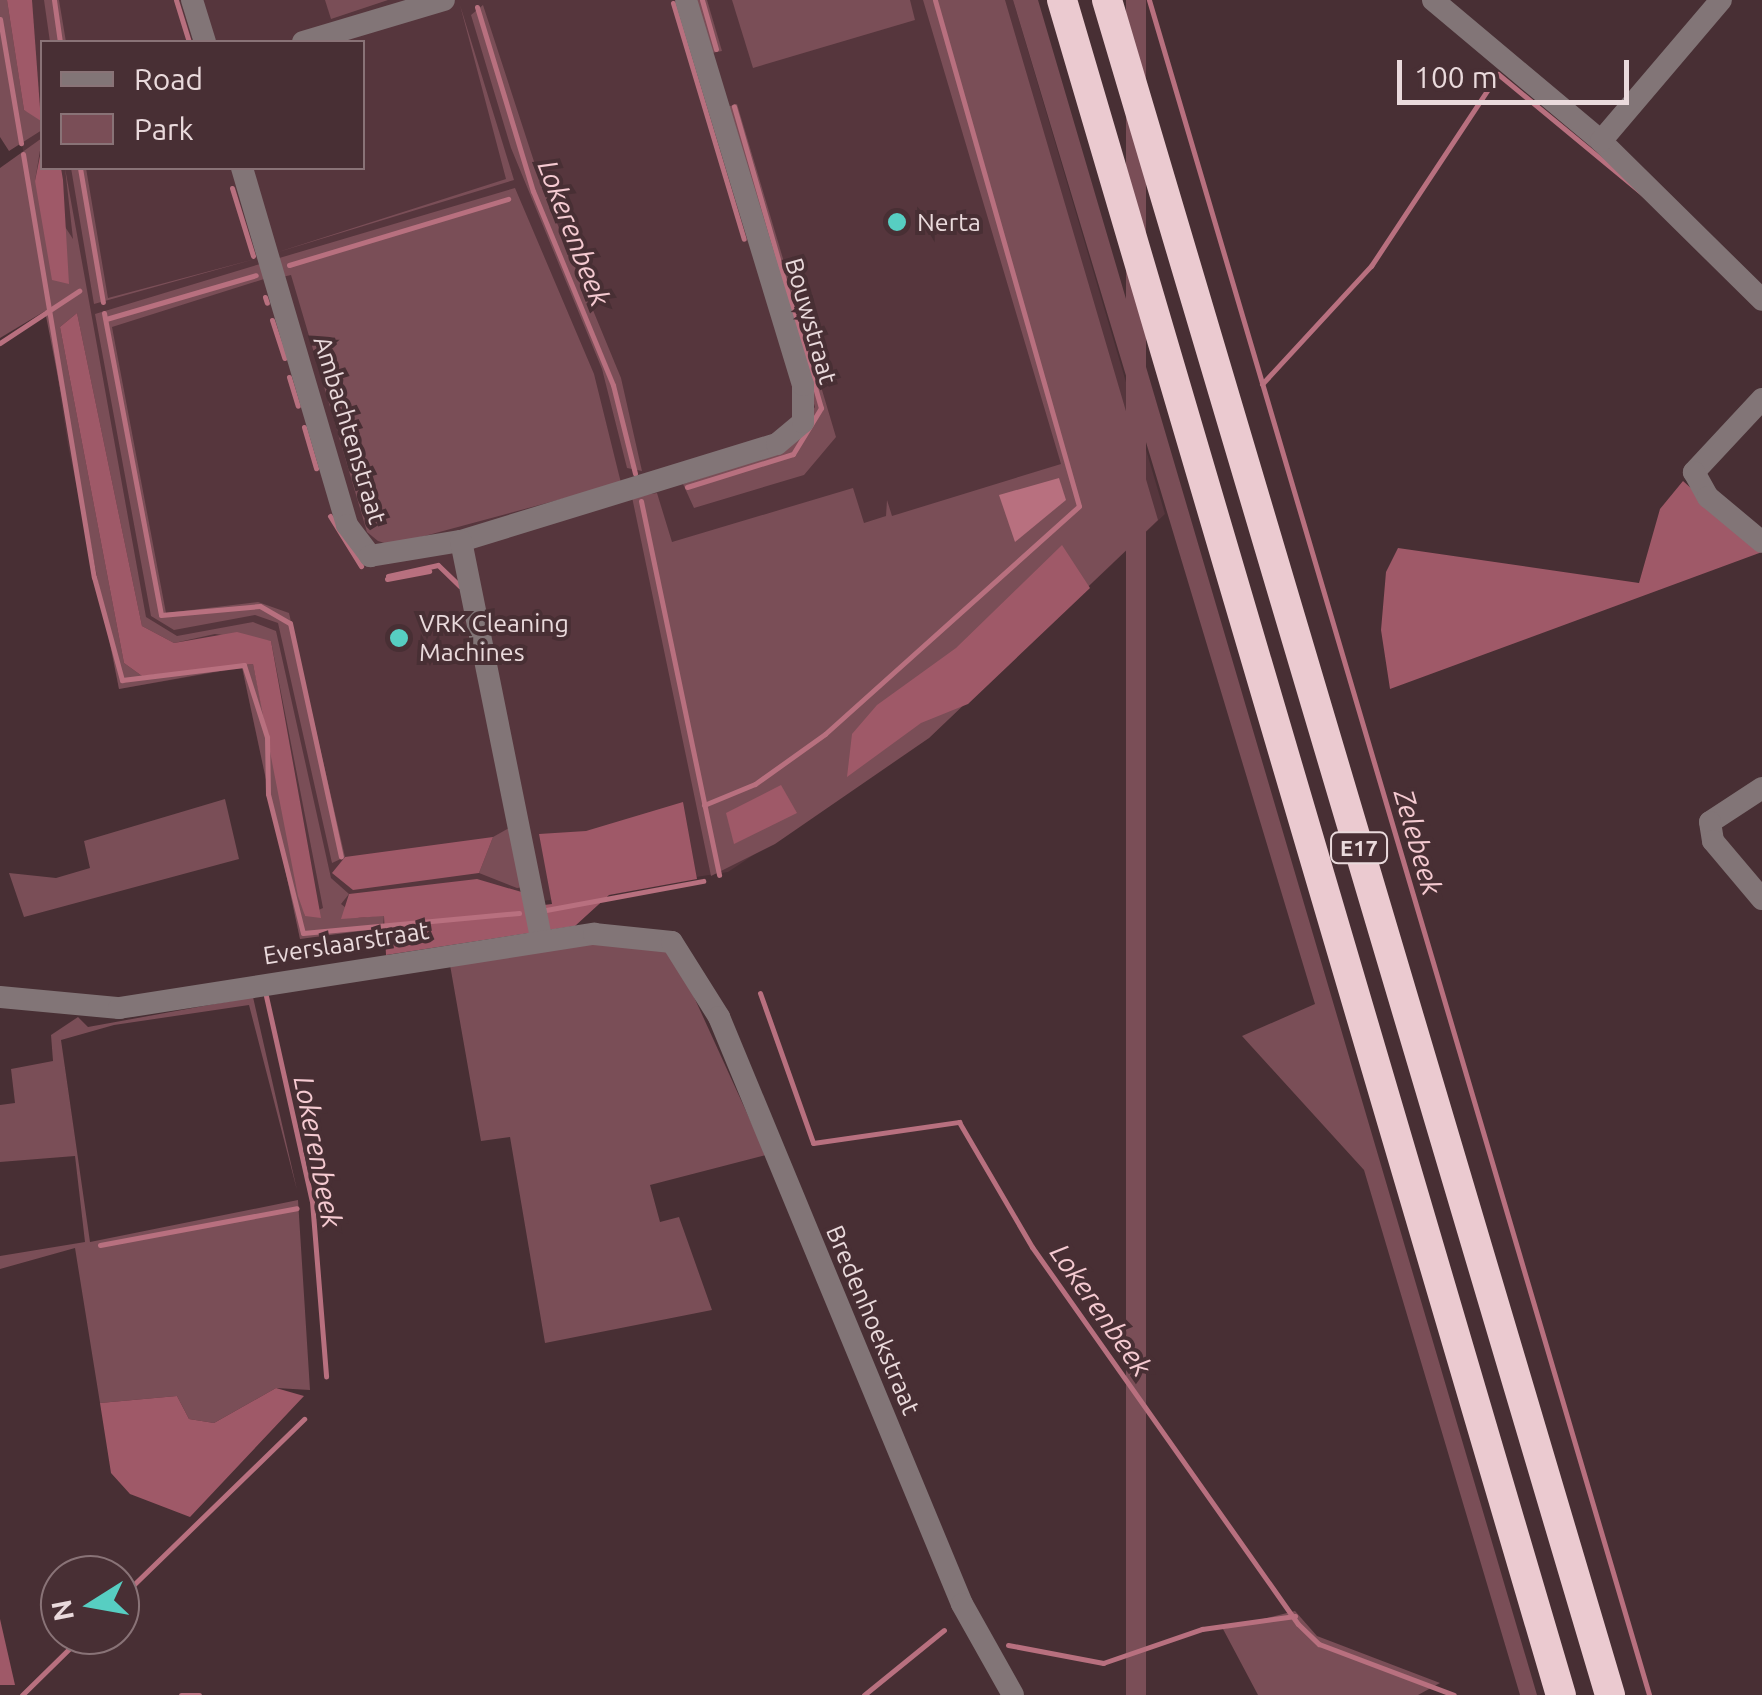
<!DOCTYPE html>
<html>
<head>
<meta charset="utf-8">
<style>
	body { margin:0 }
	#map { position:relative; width:1762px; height:1695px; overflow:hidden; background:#482f34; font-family:Ubuntu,sans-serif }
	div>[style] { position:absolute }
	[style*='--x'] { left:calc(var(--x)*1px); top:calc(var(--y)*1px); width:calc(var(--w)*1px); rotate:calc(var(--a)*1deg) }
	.built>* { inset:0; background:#56363d }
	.green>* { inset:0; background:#7a4e57; transform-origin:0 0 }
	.forest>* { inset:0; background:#9f5968 }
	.water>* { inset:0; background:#b8707f }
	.stream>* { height:5px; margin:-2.5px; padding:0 2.5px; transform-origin:2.5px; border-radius:2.5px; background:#b8707f }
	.minor>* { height:22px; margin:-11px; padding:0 11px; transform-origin:11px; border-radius:11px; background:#827577 }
	.highway>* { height:30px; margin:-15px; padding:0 15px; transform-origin:15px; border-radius:15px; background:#ebcad0 }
	.dots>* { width:28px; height:28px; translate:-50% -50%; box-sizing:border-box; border:5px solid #482f34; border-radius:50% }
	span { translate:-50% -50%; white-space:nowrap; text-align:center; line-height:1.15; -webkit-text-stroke:8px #482f34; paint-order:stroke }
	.shield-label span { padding:2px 8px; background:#482f34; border:2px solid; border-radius:8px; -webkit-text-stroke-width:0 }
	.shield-label { font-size:22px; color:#eadadc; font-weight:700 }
	.poi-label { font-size:25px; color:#eadadc }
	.left { translate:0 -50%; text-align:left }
	.street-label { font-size:25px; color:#eadadc }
	.water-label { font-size:28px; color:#f5cad1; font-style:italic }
	.legend { position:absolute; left:40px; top:40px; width:325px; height:130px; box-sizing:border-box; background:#482f34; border:2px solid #897377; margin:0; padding:12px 18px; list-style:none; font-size:30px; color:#eadadc }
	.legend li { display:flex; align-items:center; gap:20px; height:50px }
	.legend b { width:50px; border:2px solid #897377 }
	.north { position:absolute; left:40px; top:1555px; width:100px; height:100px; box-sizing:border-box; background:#482f34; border:2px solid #897377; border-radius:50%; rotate:259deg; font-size:28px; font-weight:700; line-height:40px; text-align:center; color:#eadadc }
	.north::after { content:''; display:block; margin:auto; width:35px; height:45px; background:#57cec2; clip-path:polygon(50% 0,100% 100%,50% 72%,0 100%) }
	.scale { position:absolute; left:1397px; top:60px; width:232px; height:45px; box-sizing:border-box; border:5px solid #eadadc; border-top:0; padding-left:12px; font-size:30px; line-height:35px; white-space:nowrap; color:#eadadc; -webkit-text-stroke:8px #482f34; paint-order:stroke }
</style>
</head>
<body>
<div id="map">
	<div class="built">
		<i style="clip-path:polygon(evenodd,0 0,1013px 0,1165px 514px,929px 738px,728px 872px,300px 939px,242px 668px,119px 689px,68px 446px,0 0,42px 42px,362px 42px,362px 168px,42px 168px,42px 42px)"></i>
	</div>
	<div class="green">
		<i style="clip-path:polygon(0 0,7px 0,24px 110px,42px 118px,42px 130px,9px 151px,0 137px)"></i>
		<i style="clip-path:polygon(44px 0,59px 0,66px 42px,50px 42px)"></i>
		<i style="clip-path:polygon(325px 0,388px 0,331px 19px)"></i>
		<i style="clip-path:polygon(695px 0,707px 0,722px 51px,712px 53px)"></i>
		<i style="clip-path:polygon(732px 0,910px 0,915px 20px,753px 68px)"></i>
		<i style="clip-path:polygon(923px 0,1005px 0,1158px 520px,929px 738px,775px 844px,711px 876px,632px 497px,657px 493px,672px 542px,853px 488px,864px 523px,886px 516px,887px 500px,892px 516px,1061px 464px)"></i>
		<i style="clip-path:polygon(1013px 0,1038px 0,1537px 1695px,1520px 1695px,1364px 1170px,1242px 1036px,1315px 1004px)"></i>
		<i style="left:1126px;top:0;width:20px;height:1767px"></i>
		<i style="clip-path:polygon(460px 5px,514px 180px,275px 253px,506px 179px)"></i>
		<i style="clip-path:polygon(483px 5px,543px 189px,621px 378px,642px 471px,627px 468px,602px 369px,511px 148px,471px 15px)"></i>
		<i style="clip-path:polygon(737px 104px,836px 437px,804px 475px,694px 508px,683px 484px,785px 451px,815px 407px,727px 107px)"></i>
		<i style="clip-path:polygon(evenodd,42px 138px,35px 181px,73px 239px,65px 168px,146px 617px,177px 636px,253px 622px,276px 631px,331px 878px,349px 894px,341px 904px,359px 918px,384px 915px,383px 928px,300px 939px,242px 667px,119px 689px,45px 311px,0 338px,0 168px,42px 138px,77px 313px,142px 626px,174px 643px,215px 634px,271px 641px,323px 908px,305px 916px,253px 664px,142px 676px,124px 663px,60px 327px,77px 313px)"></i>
		<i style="clip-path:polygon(71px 168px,86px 168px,108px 298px,259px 258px,94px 304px)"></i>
		<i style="clip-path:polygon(515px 188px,594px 374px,621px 483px,391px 545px,378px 541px,367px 532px,291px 275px,282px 277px,276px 259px)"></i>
		<i style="clip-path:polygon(260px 264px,264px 279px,112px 327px,166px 613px,258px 602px,289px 613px,345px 857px,332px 863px,278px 623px,255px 615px,174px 630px,151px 616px,95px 314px)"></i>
		<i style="clip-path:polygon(225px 799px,239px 859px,24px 917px,9px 873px,56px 878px,90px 868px,84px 841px)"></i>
		<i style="clip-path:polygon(509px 828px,524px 887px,517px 888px,479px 873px,493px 837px)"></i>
		<i style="clip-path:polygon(606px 941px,664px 949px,679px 964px,766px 1155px,650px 1185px,660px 1222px,679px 1217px,712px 1310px,545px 1343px,510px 1137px,481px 1141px,450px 965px)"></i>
		<i style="clip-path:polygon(253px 997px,297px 1190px,249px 1005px,114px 1025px,61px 1040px,90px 1242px,298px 1200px,310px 1390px,276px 1388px,214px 1423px,189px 1419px,177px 1396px,100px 1403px,75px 1248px,0 1269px,0 1256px,85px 1242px,75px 1156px,0 1162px,0 1105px,15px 1103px,11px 1069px,53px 1061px,51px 1035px,78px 1017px,88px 1027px)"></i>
		<i style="clip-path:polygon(1295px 1611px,1317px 1636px,1440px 1683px,1418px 1695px,1258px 1695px,1223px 1629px)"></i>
	</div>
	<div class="forest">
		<i style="clip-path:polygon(7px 0,32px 0,41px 121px,24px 110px)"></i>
		<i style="clip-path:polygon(42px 146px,42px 168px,61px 168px,63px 180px,69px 284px,52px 280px,35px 181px)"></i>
		<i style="clip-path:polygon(77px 313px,142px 626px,174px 643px,237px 632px,271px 641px,321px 918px,305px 916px,298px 896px,253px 664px,142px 676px,124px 663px,60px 327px)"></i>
		<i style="clip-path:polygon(1683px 481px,1762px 552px,1390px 689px,1381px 630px,1386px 572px,1398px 548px,1639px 583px,1660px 509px)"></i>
		<i style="clip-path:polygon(1062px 545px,1090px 588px,968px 704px,921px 723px,847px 777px,852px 734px,877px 705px,956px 648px)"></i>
		<i style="clip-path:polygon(781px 785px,797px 813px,734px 844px,726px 813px)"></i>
		<i style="clip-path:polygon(683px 802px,697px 879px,609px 895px,575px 926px,386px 955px,384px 916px,341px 919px,349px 894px,477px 879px,525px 893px,528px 907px,552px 904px,539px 834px,586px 831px)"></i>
		<i style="clip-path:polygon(493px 837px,479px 873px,353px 890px,332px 873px,345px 857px)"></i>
		<i style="clip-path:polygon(276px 1388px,304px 1396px,190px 1517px,130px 1494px,111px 1473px,100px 1403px,177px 1396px,189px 1419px,214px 1423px)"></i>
		<i style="clip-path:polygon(0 1619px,15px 1685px,0 1685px)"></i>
	</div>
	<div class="water">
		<i style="clip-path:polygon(1059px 478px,1066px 500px,1015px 542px,999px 495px)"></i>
	</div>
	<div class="stream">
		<i style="--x:54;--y:0;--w:42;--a:81.9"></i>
		<i style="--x:176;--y:0;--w:44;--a:72.8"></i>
		<i style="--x:702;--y:0;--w:51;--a:74.1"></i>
		<i style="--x:1149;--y:0;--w:1767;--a:73.56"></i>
		<i style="--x:673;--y:3;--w:246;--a:73.3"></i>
		<i style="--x:477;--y:7;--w:192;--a:73.1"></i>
		<i style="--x:533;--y:191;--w:210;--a:67.6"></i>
		<i style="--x:613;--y:385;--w:91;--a:76"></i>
		<i style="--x:0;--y:19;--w:126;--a:80.4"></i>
		<i style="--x:23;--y:154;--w:429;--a:80.5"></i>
		<i style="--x:94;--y:577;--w:107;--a:74.8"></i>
		<i style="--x:122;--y:680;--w:123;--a:-7"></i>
		<i style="--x:244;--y:665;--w:76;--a:72.3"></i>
		<i style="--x:267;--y:737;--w:57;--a:89"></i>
		<i style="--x:268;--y:794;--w:143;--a:75.9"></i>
		<i style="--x:303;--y:933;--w:217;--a:-5.3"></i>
		<i style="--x:80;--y:168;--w:136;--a:80.3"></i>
		<i style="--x:232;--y:188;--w:71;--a:72.8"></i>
		<i style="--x:289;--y:265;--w:229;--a:-16.8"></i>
		<i style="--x:265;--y:297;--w:6;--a:72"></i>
		<i style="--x:104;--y:313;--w:307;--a:79.3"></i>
		<i style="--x:161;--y:615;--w:99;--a:-5.2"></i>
		<i style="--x:260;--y:606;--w:34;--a:30"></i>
		<i style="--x:290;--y:623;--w:239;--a:77.7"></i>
		<i style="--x:106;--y:319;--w:156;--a:-16.3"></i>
		<i style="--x:272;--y:320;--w:40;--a:72"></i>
		<i style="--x:0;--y:343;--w:95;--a:-33.4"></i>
		<i style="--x:289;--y:377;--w:30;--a:73"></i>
		<i style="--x:1262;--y:384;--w:161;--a:-47.3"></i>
		<i style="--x:1371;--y:266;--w:230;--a:-56.5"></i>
		<i style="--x:1498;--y:74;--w:195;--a:39.6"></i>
		<i style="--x:304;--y:427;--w:43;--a:73.7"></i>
		<i style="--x:687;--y:487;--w:111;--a:-17.3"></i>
		<i style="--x:793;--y:454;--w:54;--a:-58.7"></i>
		<i style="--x:821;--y:408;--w:314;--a:-106.1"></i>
		<i style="--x:641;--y:501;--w:382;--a:78.2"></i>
		<i style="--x:330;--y:516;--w:59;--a:58.2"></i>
		<i style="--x:388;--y:576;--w:51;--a:-12.4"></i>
		<i style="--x:438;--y:565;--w:30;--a:44"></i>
		<i style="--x:387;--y:579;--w:43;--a:-10.8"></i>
		<i style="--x:704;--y:805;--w:55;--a:-22.4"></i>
		<i style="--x:755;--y:784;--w:86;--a:-35.5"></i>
		<i style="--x:825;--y:734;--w:341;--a:-41.9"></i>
		<i style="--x:1079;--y:506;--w:526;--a:-105.89"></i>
		<i style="--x:546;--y:910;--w:160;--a:-10.5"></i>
		<i style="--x:760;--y:993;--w:159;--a:70.5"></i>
		<i style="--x:813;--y:1143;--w:148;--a:-8.2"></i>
		<i style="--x:959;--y:1122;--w:145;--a:59.7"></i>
		<i style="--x:1032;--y:1247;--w:461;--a:54.8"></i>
		<i style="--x:1298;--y:1624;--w:29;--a:44"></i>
		<i style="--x:1319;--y:1644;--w:144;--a:20.7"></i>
		<i style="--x:266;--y:996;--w:210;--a:77.4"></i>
		<i style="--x:312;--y:1201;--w:176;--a:85.4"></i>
		<i style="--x:100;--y:1245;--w:200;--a:-10.6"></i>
		<i style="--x:120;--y:1598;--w:257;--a:-44.2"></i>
		<i style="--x:1008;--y:1645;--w:97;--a:10.7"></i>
		<i style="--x:1103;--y:1663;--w:105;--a:-19"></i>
		<i style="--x:1202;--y:1629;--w:94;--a:-8"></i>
		<i style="--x:22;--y:1695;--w:86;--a:-44.5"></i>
		<i style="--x:181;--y:1695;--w:18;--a:0"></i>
		<i style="--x:864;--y:1695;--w:103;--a:-39.1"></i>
	</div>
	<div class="minor">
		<i style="--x:192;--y:0;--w:44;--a:72.8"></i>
		<i style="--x:1433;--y:0;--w:219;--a:40"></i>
		<i style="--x:1601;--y:141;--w:226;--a:44.6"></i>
		<i style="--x:303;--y:42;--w:147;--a:-16.6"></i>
		<i style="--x:1601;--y:141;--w:185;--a:-49.6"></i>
		<i style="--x:242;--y:168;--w:372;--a:73.6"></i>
		<i style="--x:347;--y:525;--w:39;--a:53"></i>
		<i style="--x:370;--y:556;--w:92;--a:-9.4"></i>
		<i style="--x:461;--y:541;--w:331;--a:-17.1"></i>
		<i style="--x:777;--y:444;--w:34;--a:-40"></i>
		<i style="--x:803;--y:422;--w:37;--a:-90"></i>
		<i style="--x:803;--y:385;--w:402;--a:-106.9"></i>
		<i style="--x:1762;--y:399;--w:100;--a:133"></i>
		<i style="--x:1694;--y:472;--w:29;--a:61"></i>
		<i style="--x:1708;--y:497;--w:70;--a:39.8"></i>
		<i style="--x:461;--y:541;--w:408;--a:78.6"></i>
		<i style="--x:1762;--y:788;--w:62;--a:146.8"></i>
		<i style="--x:1710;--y:822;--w:19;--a:81"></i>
		<i style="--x:1713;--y:841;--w:76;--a:49.8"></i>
		<i style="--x:0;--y:997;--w:120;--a:5.3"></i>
		<i style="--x:119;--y:1008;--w:481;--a:-8.9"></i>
		<i style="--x:594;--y:934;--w:78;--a:5.9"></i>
		<i style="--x:672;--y:942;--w:89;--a:57.9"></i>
		<i style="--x:719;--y:1017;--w:635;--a:67.51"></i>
		<i style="--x:962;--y:1604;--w:104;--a:60.7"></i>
	</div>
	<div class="highway">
		<i style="--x:1062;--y:0;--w:1767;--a:73.6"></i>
		<i style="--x:1107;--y:0;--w:1768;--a:73.47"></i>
	</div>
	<div class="dots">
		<i style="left:897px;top:222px;background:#57cec2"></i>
		<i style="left:399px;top:638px;background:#57cec2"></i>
	</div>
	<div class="shield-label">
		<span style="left:1359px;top:848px">E17</span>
	</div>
	<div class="poi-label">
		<span class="left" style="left:917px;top:222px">Nerta</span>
		<span class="left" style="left:419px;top:638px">VRK Cleaning<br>Machines</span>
	</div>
	<div class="street-label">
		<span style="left:811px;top:321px;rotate:74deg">Bouwstraat</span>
		<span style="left:350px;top:430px;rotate:73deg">Ambachtenstraat</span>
		<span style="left:346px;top:943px;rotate:-9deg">Everslaarstraat</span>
		<span style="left:873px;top:1320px;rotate:67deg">Bredenhoekstraat</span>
	</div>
	<div class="water-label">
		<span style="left:574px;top:233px;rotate:69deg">Lokerenbeek</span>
		<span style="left:1418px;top:842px;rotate:74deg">Zelebeek</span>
		<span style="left:318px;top:1152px;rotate:79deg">Lokerenbeek</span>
		<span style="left:1101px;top:1310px;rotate:55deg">Lokerenbeek</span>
	</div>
	<ul class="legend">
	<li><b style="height:12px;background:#827577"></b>Road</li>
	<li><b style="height:28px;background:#7a4e57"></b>Park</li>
	</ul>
	<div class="north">N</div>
	<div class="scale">100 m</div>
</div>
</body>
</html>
